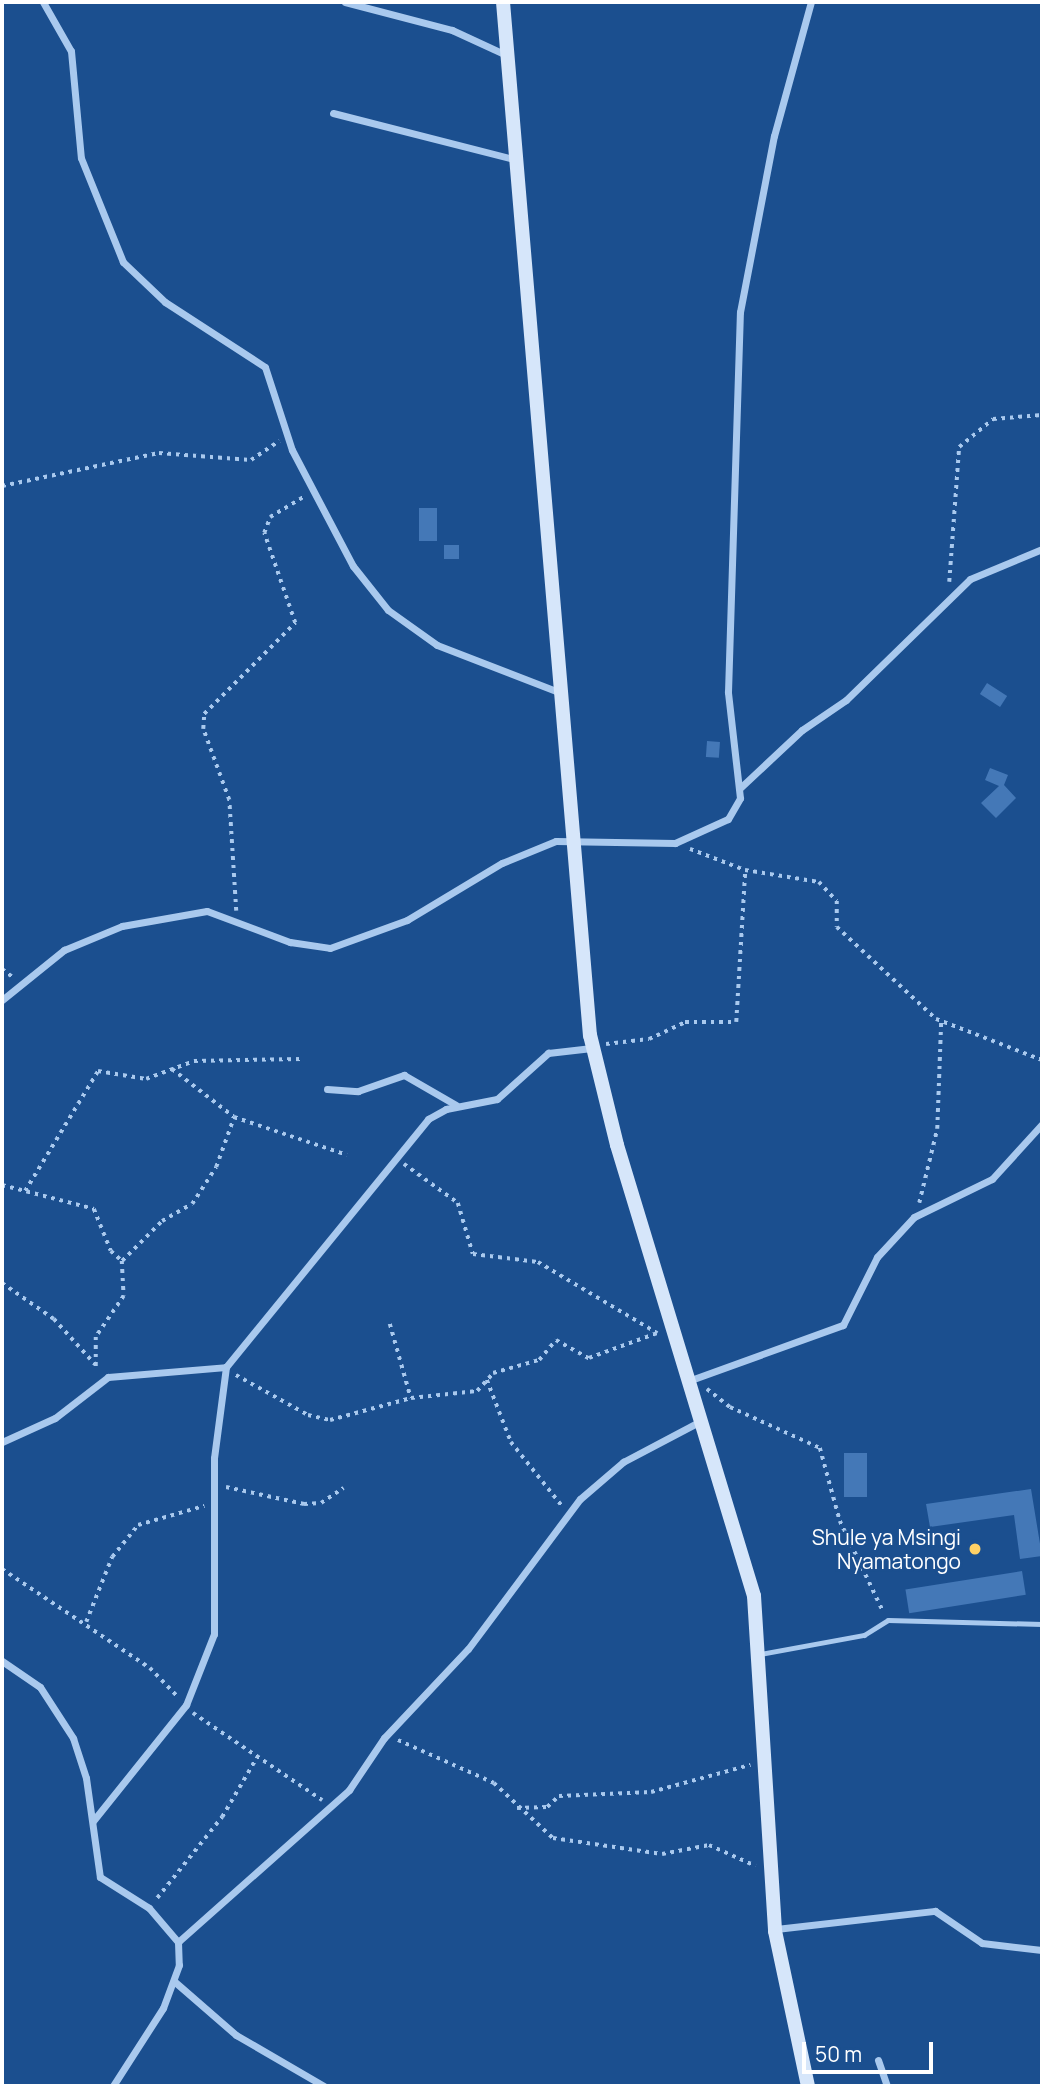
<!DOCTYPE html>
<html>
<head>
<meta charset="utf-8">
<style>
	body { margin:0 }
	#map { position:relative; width:1044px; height:2088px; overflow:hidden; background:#1b4f8f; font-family:Manrope,sans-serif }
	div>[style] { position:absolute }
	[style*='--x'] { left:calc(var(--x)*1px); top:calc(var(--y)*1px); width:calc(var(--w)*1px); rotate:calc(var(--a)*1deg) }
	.building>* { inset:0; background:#4478b7; transform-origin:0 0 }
	.path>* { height:3.5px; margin-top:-1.75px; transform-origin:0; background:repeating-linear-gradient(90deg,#a9c9ee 0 3.5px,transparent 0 8.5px) }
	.lane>* { height:5px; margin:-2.5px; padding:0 2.5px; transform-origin:2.5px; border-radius:2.5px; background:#a9c9ee }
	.street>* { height:7px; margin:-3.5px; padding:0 3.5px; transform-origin:3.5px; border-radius:3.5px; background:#a9c9ee }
	.secondary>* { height:14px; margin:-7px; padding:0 7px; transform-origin:7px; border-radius:7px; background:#d6e6fa }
	.dots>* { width:19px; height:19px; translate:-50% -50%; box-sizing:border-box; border:4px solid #1b4f8f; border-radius:50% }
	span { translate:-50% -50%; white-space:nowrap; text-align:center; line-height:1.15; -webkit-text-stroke:5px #1b4f8f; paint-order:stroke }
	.poi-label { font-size:21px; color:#fff }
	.right { translate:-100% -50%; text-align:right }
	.frame { position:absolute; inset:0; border:4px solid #fff; pointer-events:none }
	.scale { position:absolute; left:802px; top:2042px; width:131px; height:32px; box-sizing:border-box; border:4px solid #fff; border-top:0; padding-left:9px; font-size:21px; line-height:24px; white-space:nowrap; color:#fff; -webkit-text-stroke:5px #1b4f8f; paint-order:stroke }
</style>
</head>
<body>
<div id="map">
	<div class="building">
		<i style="left:419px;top:508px;width:18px;height:33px"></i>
		<i style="left:444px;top:545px;width:15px;height:14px"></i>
		<i style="left:987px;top:683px;width:24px;height:13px;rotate:33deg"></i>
		<i style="left:707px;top:741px;width:13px;height:16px;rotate:4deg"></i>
		<i style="clip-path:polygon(990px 768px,1008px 775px,1004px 785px,1016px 798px,996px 818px,981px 803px,999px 786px,985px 780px)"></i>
		<i style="left:844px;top:1453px;width:23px;height:44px"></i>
		<i style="clip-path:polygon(1031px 1489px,1042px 1556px,1020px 1559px,1014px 1515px,930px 1527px,926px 1504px)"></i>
		<i style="left:1022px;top:1571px;width:24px;height:118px;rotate:81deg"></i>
	</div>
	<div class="path">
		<i style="--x:2;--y:486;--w:160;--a:-11.9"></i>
		<i style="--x:159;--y:453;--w:92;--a:4.4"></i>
		<i style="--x:251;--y:460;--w:34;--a:-34"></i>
		<i style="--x:949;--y:582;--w:135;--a:-85.8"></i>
		<i style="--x:959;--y:447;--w:44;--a:-39.5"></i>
		<i style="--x:993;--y:419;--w:49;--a:-4.7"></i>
		<i style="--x:690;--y:849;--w:59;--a:20.9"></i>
		<i style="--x:745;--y:870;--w:75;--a:9.2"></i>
		<i style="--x:819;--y:882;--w:26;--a:47"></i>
		<i style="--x:837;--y:901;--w:26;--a:90"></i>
		<i style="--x:837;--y:927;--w:135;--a:42.9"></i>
		<i style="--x:936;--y:1019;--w:114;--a:21.1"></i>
		<i style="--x:236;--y:911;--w:111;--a:-93.6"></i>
		<i style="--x:229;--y:800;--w:76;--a:-110.1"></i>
		<i style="--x:203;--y:729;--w:15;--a:-86"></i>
		<i style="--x:204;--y:714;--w:129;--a:-45"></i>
		<i style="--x:295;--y:623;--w:95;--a:-109"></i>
		<i style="--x:264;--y:533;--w:17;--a:-69"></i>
		<i style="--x:270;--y:517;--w:41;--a:-31"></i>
		<i style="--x:2;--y:969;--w:15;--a:37"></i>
		<i style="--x:606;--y:1044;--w:43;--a:-6.6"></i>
		<i style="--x:649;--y:1039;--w:40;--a:-25"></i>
		<i style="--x:685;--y:1022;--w:51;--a:0"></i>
		<i style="--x:736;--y:1022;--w:152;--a:-86.6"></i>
		<i style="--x:172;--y:1069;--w:78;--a:37.7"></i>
		<i style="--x:234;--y:1117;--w:119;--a:18.6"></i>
		<i style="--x:404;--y:1164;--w:67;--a:35.8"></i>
		<i style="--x:458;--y:1203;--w:53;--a:73.6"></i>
		<i style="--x:473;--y:1254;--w:65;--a:7"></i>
		<i style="--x:538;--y:1262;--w:139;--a:30.8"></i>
		<i style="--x:2;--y:1185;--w:95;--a:14.6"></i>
		<i style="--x:94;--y:1209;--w:45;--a:68"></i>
		<i style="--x:111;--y:1251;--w:15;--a:42"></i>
		<i style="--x:122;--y:1261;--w:35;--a:87"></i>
		<i style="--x:124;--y:1296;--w:50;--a:124.3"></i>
		<i style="--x:96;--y:1337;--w:34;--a:90"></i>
		<i style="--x:25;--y:1191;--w:140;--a:-58.7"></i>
		<i style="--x:98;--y:1071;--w:49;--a:9.5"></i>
		<i style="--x:146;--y:1079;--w:51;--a:-20.6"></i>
		<i style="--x:194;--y:1061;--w:109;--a:-1.1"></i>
		<i style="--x:919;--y:1203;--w:76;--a:-76.3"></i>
		<i style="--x:937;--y:1129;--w:107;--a:-87.9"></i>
		<i style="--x:122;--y:1261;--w:57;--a:-45"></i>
		<i style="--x:162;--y:1221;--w:34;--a:-30"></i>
		<i style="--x:192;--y:1204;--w:44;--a:-57"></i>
		<i style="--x:216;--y:1167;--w:53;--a:-70.2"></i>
		<i style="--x:2;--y:1283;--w:63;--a:34.7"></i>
		<i style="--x:54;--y:1319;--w:61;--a:47.7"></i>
		<i style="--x:390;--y:1324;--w:77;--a:74.2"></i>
		<i style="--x:236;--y:1375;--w:82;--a:29.1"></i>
		<i style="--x:308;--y:1415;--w:23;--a:13"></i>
		<i style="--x:330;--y:1420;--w:84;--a:-15.2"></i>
		<i style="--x:411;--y:1398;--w:66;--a:-6.1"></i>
		<i style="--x:477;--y:1391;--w:24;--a:-48"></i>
		<i style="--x:493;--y:1373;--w:48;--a:-15.8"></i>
		<i style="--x:539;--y:1360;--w:26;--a:-50"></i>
		<i style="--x:556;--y:1340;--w:38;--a:29"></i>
		<i style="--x:589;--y:1358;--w:76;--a:-20.1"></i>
		<i style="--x:487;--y:1380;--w:66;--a:68.8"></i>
		<i style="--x:511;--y:1442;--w:82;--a:51.4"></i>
		<i style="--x:707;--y:1389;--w:29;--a:38"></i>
		<i style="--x:730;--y:1407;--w:99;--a:24.5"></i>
		<i style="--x:820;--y:1448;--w:76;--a:74.7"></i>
		<i style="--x:840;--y:1521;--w:100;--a:64.5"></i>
		<i style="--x:226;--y:1487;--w:80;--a:12.3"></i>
		<i style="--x:304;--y:1504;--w:17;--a:-3"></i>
		<i style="--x:321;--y:1503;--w:27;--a:-34"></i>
		<i style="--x:2;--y:1569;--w:178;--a:33.8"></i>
		<i style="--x:150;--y:1668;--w:40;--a:46"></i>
		<i style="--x:86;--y:1622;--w:70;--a:-68.2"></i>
		<i style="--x:112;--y:1557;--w:41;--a:-50.9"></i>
		<i style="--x:138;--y:1525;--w:69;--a:-16.1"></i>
		<i style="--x:193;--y:1713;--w:156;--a:34"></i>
		<i style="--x:398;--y:1740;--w:105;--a:24.1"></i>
		<i style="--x:494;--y:1783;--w:81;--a:43"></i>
		<i style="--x:553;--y:1838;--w:110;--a:8.4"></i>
		<i style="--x:662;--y:1854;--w:48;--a:-10.8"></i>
		<i style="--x:709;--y:1845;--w:51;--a:24.1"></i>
		<i style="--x:517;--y:1808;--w:30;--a:-2"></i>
		<i style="--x:547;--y:1807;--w:16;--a:-43"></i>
		<i style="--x:559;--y:1796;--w:92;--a:-2.5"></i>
		<i style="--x:651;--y:1792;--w:103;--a:-15.3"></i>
		<i style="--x:157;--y:1898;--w:104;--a:-51.3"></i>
		<i style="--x:222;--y:1817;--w:69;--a:-59.7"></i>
	</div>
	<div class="lane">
		<i style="--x:760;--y:1654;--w:106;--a:-10.4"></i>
		<i style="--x:864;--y:1635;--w:28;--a:-32"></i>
		<i style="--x:888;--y:1620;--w:154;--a:1.5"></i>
	</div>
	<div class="street">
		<i style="--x:43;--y:2;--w:56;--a:60.3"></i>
		<i style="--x:71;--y:51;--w:107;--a:84.7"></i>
		<i style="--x:81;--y:158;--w:112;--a:68"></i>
		<i style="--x:123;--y:262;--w:58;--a:43.6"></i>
		<i style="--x:165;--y:302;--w:119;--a:33"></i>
		<i style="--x:265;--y:367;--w:87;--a:72"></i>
		<i style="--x:292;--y:450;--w:131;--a:62.3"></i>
		<i style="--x:353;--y:566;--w:56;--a:51.5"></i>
		<i style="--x:388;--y:610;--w:60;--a:35.5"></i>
		<i style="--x:437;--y:645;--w:131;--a:21.1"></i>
		<i style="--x:345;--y:2;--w:111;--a:14.7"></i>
		<i style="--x:452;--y:30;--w:60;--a:24.8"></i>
		<i style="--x:333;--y:113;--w:187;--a:14.3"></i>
		<i style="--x:740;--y:788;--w:85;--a:-43.1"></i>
		<i style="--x:802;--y:730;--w:53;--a:-34.3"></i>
		<i style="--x:846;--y:700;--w:173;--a:-44.3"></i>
		<i style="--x:970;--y:579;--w:78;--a:-22.6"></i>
		<i style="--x:2;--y:1000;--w:80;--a:-38.9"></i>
		<i style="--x:64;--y:950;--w:63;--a:-22.5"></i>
		<i style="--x:122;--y:926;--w:86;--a:-10"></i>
		<i style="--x:207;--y:911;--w:89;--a:20.5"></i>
		<i style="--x:290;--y:942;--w:40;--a:8.5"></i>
		<i style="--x:330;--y:948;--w:82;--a:-20"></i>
		<i style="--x:407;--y:920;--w:111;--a:-31"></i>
		<i style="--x:502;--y:863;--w:58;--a:-22.2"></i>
		<i style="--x:556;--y:841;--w:119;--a:1"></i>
		<i style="--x:675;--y:843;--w:58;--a:-24.4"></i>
		<i style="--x:728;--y:819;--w:24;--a:-60"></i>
		<i style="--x:740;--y:798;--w:107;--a:-96.5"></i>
		<i style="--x:728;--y:692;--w:380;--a:-88.2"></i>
		<i style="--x:740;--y:312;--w:179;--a:-79.1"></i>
		<i style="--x:774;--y:136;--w:139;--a:-74.6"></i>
		<i style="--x:327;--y:1089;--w:31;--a:4"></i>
		<i style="--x:358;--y:1091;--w:49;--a:-19.2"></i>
		<i style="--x:404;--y:1075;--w:60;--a:30"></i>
		<i style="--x:688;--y:1381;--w:165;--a:-19.9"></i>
		<i style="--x:843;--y:1325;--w:76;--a:-63.4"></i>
		<i style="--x:877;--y:1257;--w:54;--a:-47.2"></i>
		<i style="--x:914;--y:1217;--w:87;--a:-26"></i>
		<i style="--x:992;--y:1179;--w:74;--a:-47.7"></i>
		<i style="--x:2;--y:1442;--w:58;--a:-24.4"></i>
		<i style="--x:55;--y:1418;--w:67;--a:-37.7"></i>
		<i style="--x:108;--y:1377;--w:118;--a:-4.8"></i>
		<i style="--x:2;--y:1661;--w:46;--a:34.4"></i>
		<i style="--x:40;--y:1687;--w:61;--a:57.1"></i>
		<i style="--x:73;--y:1738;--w:42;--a:72"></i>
		<i style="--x:86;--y:1778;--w:100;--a:82"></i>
		<i style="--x:100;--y:1877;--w:58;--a:32.3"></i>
		<i style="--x:149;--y:1908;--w:45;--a:49.5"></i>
		<i style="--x:178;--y:1942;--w:23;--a:88"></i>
		<i style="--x:179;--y:1965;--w:46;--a:110.4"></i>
		<i style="--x:163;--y:2008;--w:93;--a:122.7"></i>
		<i style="--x:93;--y:1821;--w:149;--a:-51.3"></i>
		<i style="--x:186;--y:1705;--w:76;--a:-68.5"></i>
		<i style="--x:214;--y:1634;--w:176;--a:-90"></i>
		<i style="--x:214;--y:1458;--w:92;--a:-82.5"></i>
		<i style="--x:226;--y:1367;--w:320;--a:-50.8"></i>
		<i style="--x:428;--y:1119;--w:21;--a:-29"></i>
		<i style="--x:446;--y:1109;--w:52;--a:-11.1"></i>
		<i style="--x:497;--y:1099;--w:69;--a:-42"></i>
		<i style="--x:548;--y:1053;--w:44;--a:-6.5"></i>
		<i style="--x:776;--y:1929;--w:160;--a:-6.5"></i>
		<i style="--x:935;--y:1911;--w:57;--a:34.2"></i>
		<i style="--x:982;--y:1943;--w:60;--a:6.7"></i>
		<i style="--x:178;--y:1942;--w:229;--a:-41.6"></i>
		<i style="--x:349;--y:1790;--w:63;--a:-56.1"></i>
		<i style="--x:384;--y:1738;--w:122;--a:-46.7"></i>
		<i style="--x:468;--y:1649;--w:187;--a:-53.3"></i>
		<i style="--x:580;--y:1499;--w:57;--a:-40.7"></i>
		<i style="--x:623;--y:1462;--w:86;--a:-27.8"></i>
		<i style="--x:175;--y:1982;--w:81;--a:41"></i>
		<i style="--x:236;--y:2035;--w:102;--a:30.1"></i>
		<i style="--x:878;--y:2060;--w:28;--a:71"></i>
	</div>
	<div class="secondary">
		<i style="--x:503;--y:2;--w:1037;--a:85.19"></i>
		<i style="--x:590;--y:1035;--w:113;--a:76.2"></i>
		<i style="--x:617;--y:1145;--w:471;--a:73.1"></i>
		<i style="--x:754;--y:1596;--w:336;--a:86.4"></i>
		<i style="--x:775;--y:1931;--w:158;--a:78"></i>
	</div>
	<div class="dots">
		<i style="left:975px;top:1549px;background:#ffd166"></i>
	</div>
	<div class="poi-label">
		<span class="right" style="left:961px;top:1549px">Shule ya Msingi<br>Nyamatongo</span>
	</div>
	<div class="frame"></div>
	<div class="scale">50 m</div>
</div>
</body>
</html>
